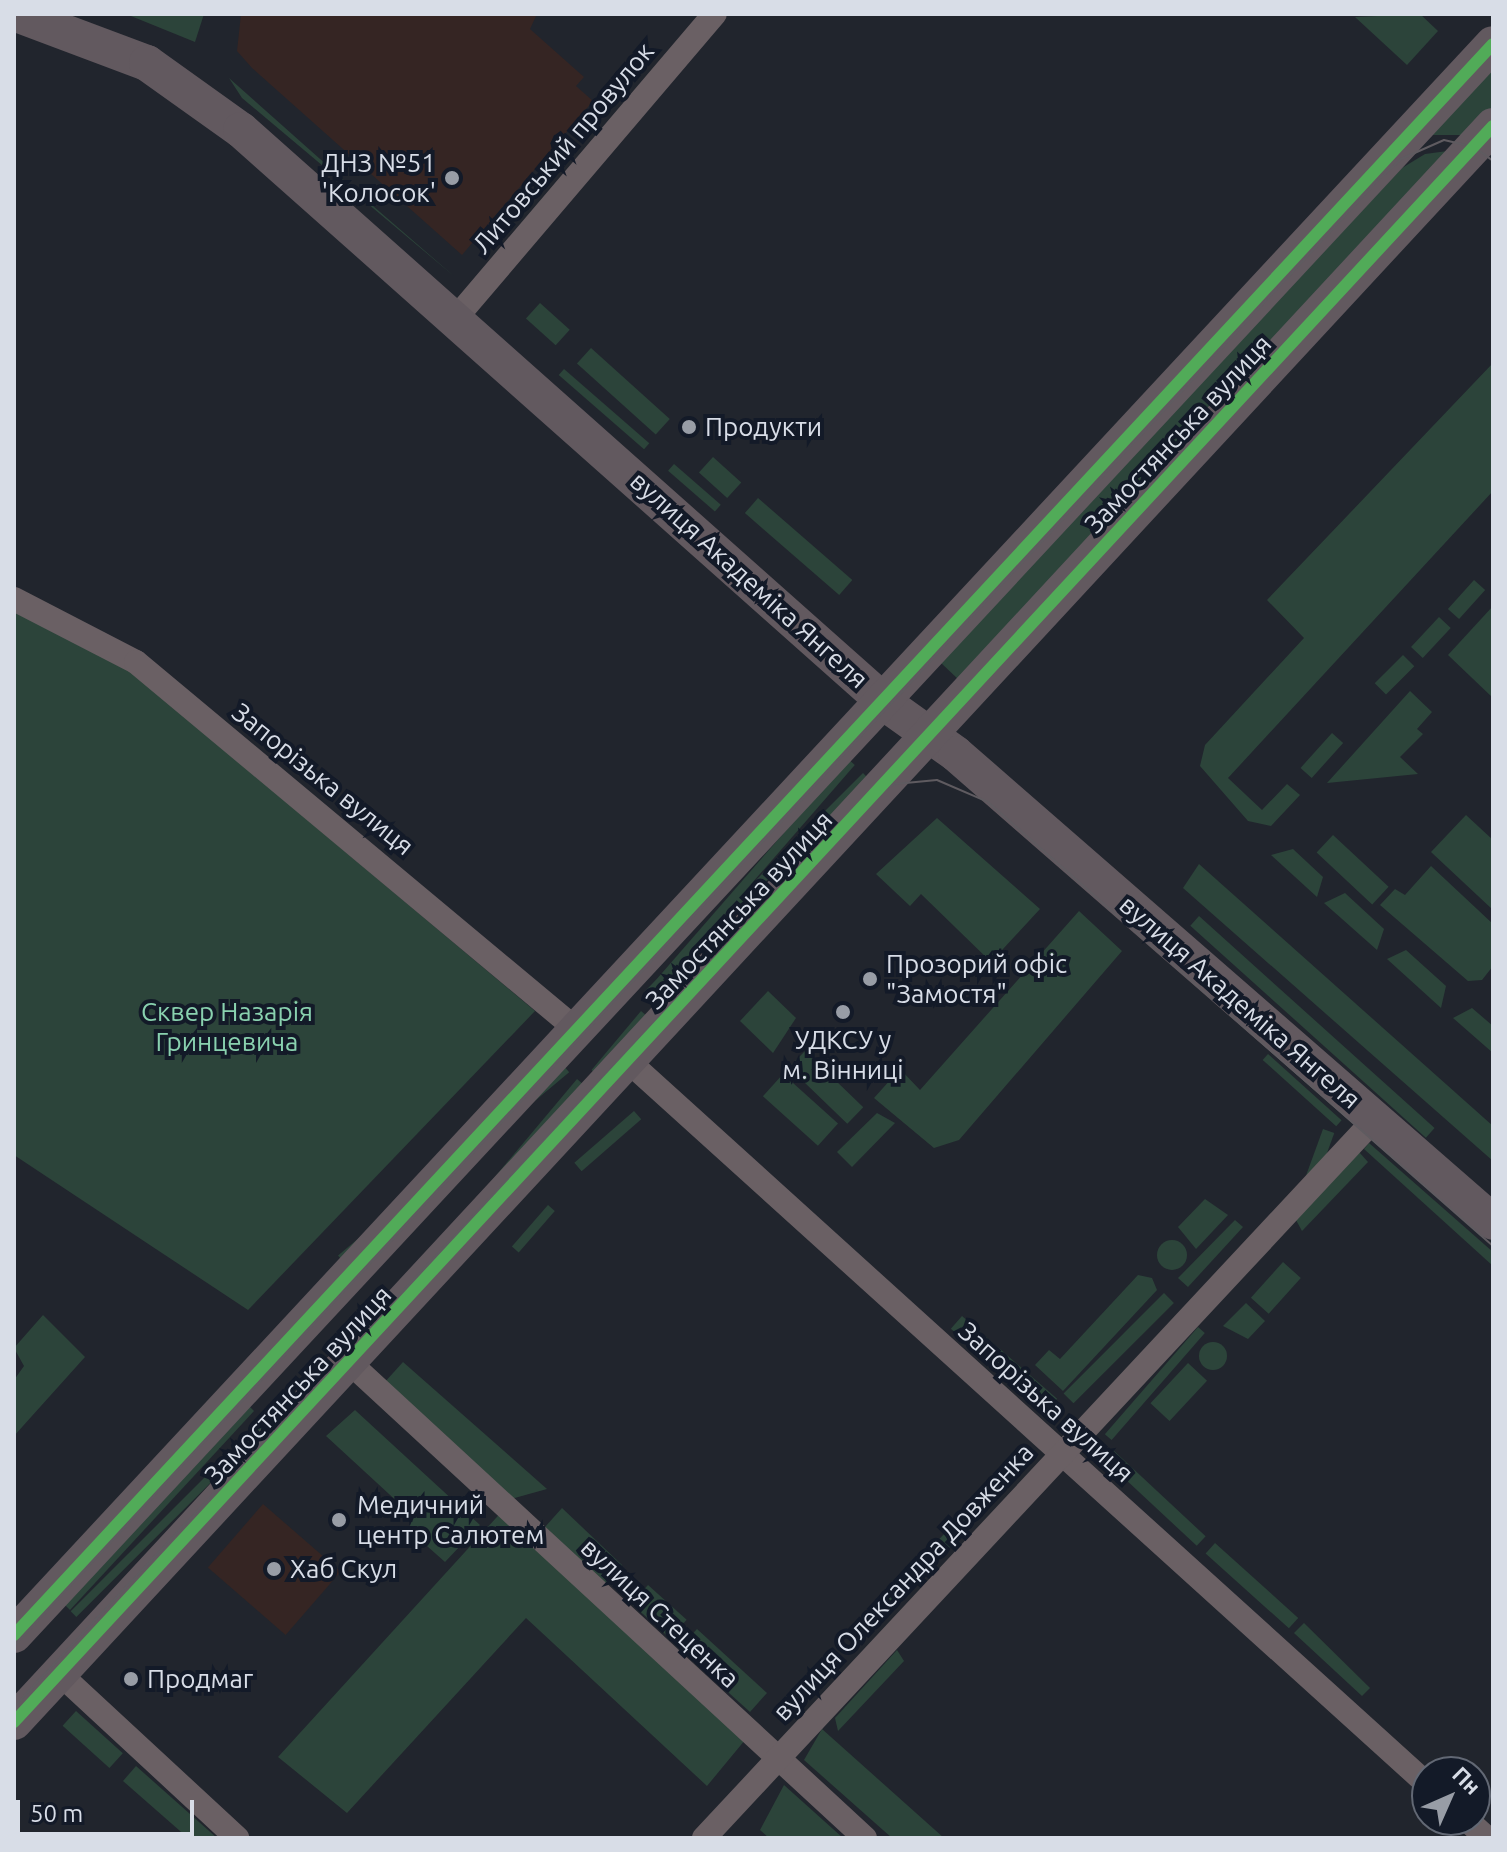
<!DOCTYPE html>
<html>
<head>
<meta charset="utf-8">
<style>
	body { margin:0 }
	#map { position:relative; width:1507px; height:1852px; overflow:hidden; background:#21252d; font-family:Ubuntu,sans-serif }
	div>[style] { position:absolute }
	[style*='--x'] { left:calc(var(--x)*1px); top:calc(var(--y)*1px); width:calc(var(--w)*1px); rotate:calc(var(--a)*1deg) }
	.education>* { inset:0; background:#352523; transform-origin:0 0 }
	.green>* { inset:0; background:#2c443a; transform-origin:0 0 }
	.round { border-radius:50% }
	.street>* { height:24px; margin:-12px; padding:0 12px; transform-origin:12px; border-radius:12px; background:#6a6064 }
	.secondary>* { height:36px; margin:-18px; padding:0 18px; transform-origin:18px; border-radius:18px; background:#62595f }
	.tram>* { height:2px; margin:-1px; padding:0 1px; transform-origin:1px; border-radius:1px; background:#5f5b60 }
	.cycleway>* { height:12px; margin:-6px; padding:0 6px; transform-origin:6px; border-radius:6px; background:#51ab58 }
	.dots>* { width:22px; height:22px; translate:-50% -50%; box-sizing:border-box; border:4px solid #131a28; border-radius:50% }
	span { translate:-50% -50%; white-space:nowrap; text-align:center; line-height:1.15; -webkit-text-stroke:8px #131a28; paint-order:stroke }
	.street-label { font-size:26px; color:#d8dde7 }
	.poi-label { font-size:26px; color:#d8dde7 }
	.right { translate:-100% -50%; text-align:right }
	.left { translate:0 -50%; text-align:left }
	.park-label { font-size:26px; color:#89d1af }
	.frame { position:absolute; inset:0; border:16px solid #d8dde7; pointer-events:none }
	.north { position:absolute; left:1411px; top:1756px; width:80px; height:80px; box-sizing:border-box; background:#131a28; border:2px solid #626874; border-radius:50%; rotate:45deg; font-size:22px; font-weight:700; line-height:32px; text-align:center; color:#d8dde7 }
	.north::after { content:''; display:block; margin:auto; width:28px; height:36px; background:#989da6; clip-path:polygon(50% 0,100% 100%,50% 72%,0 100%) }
	.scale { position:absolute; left:16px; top:1800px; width:178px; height:36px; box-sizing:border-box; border:4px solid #d8dde7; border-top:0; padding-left:10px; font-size:24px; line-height:28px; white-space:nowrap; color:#d8dde7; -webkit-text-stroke:6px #131a28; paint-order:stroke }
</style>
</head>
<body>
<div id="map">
	<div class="education">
		<i style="clip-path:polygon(241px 14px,537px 14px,530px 29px,584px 77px,576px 86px,593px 101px,462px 255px,252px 68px,237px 51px)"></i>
		<i style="left:263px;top:1504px;width:103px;height:84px;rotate:41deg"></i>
	</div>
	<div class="green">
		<i style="clip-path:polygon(126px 14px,204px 14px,195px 42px)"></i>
		<i style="clip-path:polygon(1420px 14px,1438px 31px,1407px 65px,1355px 17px)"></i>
		<i style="clip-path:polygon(1493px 67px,1493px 107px,1467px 135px,1430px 135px)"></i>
		<i style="clip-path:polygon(229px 78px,365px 199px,455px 277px,242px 98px)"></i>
		<i style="clip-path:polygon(1455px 150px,960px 681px,939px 661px,1402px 168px,1425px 154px)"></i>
		<i style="left:540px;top:303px;width:40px;height:21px;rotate:42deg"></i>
		<i style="left:591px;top:348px;width:106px;height:21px;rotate:42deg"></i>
		<i style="clip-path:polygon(1493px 363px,1493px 491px,1228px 778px,1262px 810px,1287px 784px,1300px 795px,1271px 826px,1248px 821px,1200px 766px,1205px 745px,1304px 638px,1267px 600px)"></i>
		<i style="left:564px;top:369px;width:113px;height:8px;rotate:41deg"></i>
		<i style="left:713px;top:457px;width:38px;height:21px;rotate:42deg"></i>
		<i style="left:674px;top:464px;width:62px;height:9px;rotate:41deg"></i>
		<i style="left:758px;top:498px;width:125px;height:20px;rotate:41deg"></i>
		<i style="left:1474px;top:580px;width:15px;height:39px;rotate:42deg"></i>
		<i style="clip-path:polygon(1493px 606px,1493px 698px,1448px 655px)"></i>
		<i style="clip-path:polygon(14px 611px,130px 671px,535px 1011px,248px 1310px,14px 1155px)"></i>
		<i style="left:1439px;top:617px;width:16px;height:41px;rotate:43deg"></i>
		<i style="left:1403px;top:655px;width:16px;height:40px;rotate:45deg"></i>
		<i style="clip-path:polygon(1410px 691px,1432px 712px,1417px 729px,1423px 734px,1400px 757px,1418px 774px,1327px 783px)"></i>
		<i style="left:1332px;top:733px;width:15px;height:47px;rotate:42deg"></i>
		<i style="left:848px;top:759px;width:9px;height:310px;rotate:41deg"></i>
		<i style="left:863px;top:773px;width:8px;height:310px;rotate:45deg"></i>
		<i style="clip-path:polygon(1466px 815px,1493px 840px,1493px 910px,1431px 852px)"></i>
		<i style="clip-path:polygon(937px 818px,1040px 909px,991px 962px,921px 894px,910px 906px,876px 874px)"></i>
		<i style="left:1333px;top:835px;width:76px;height:24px;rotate:43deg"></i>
		<i style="clip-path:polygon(1293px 849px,1323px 877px,1317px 897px,1271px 855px)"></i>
		<i style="clip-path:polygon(1199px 864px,1493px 1126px,1493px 1161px,1183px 888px)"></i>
		<i style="clip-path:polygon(1431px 866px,1493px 924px,1493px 966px,1482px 980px,1468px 981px,1380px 905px,1395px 889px,1405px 895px)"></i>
		<i style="clip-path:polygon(1345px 893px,1384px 929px,1377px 950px,1324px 903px)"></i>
		<i style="clip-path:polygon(1079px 911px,1122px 951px,959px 1140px,934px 1148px,874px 1098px,900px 1069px,920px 1090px)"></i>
		<i style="left:1199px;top:916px;width:317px;height:13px;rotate:42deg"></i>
		<i style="clip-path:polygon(1406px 950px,1446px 986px,1441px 1008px,1387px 959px)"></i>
		<i style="clip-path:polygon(768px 991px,796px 1018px,773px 1053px,740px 1021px)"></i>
		<i style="clip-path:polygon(1472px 1008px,1493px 1026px,1493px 1053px,1453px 1018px)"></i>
		<i style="left:641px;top:1011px;width:8px;height:77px;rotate:40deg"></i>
		<i style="left:805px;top:1051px;width:81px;height:23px;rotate:44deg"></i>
		<i style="left:1268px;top:1054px;width:99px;height:8px;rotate:42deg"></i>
		<i style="left:564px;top:1066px;width:8px;height:295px;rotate:50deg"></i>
		<i style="left:783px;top:1074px;width:74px;height:30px;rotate:42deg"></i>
		<i style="left:577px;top:1079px;width:8px;height:296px;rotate:40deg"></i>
		<i style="left:634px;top:1111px;width:11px;height:79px;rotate:49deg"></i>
		<i style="clip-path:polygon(877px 1113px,895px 1123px,852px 1167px,837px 1152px)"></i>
		<i style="left:1323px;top:1129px;width:12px;height:73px;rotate:20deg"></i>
		<i style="clip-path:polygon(1369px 1143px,1493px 1252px,1493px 1266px,1364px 1149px)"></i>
		<i style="clip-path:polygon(1359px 1152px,1368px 1162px,1302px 1231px,1296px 1220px)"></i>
		<i style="clip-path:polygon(1205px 1199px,1228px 1215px,1196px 1249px,1178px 1227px)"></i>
		<i style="left:548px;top:1205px;width:9px;height:55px;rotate:41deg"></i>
		<i style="clip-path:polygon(1235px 1220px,1243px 1227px,1188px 1287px,1178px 1278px)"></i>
		<i class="round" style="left:1157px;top:1240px;width:30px;height:30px"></i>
		<i style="left:1283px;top:1262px;width:24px;height:48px;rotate:42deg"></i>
		<i style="clip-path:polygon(1138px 1275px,1152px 1278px,1157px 1290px,1063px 1391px,1035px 1365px,1049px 1350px,1060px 1359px)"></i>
		<i style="left:1164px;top:1293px;width:14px;height:142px;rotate:45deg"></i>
		<i style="clip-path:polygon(1246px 1303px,1265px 1321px,1248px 1339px,1223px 1326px)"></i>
		<i style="clip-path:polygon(43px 1315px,85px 1357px,14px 1436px,14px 1380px,24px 1366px,14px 1348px)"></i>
		<i style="left:962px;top:1316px;width:126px;height:17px;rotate:41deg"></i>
		<i style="left:1198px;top:1327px;width:9px;height:142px;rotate:41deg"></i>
		<i class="round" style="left:1199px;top:1342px;width:28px;height:28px"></i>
		<i style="clip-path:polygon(403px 1362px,547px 1489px,511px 1499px,384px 1383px)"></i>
		<i style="left:1188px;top:1363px;width:26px;height:55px;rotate:43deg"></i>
		<i style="clip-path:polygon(249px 1406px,254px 1411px,70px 1610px,64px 1604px)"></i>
		<i style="clip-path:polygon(355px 1410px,480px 1525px,445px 1562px,409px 1530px,412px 1518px,402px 1506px,326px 1436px)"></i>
		<i style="left:263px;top:1419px;width:8px;height:272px;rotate:45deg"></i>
		<i style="left:1112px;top:1449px;width:128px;height:13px;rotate:43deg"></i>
		<i style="clip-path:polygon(1023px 1451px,1025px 1464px,941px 1557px,926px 1553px)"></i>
		<i style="clip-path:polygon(506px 1507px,750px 1734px,707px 1786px,526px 1618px,347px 1813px,278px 1757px)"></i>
		<i style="clip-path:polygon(562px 1508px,622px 1565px,624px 1584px,604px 1583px,545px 1527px)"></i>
		<i style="left:1215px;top:1543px;width:112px;height:14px;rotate:42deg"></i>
		<i style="clip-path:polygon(909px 1572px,918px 1580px,878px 1626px,864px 1626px)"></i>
		<i style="left:648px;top:1585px;width:52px;height:25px;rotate:42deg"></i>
		<i style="clip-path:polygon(1304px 1623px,1370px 1688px,1362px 1696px,1294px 1633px)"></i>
		<i style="clip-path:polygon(697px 1629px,767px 1693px,750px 1712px,686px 1654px,684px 1643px)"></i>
		<i style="clip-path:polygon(897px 1650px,904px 1661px,838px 1731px,835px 1718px)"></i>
		<i style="left:76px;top:1711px;width:63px;height:20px;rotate:42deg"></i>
		<i style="clip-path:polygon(822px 1729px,944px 1838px,892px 1838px,804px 1760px)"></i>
		<i style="clip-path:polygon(136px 1766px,217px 1838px,188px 1838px,123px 1781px)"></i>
		<i style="clip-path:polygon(784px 1785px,843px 1838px,769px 1838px,760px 1830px)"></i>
	</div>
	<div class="street">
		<i style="--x:455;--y:319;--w:401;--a:-49.6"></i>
		<i style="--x:14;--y:599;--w:137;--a:27.3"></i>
		<i style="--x:136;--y:662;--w:574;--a:39.84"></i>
		<i style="--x:628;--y:1061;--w:1078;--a:42.14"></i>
		<i style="--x:349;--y:1362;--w:702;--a:42.69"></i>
		<i style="--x:59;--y:1673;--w:243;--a:42.8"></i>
		<i style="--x:1467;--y:1820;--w:27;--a:42"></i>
		<i style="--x:704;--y:1838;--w:983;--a:-46.98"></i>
	</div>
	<div class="secondary">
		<i style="--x:16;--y:14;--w:140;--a:20.5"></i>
		<i style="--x:147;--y:63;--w:115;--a:35.5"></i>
		<i style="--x:241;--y:130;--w:867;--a:41.63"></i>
		<i style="--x:889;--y:706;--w:82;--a:35.6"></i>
		<i style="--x:956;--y:754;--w:712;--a:41.07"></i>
		<i style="--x:14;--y:1635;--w:2172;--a:-47.09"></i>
		<i style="--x:14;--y:1722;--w:2176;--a:-47.18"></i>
	</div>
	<div class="tram">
		<i style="--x:14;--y:1646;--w:2002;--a:-47.06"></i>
		<i style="--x:1378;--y:180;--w:31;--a:-42"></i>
		<i style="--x:1401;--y:159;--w:47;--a:-23.8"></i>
		<i style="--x:1444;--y:140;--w:31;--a:13"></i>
		<i style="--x:1474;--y:147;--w:24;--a:36"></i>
		<i style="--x:14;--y:1707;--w:1246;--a:-46.92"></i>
		<i style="--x:865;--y:797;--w:33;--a:-23"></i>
		<i style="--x:895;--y:784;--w:42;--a:-5.4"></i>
		<i style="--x:937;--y:780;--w:56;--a:23.3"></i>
		<i style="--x:988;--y:802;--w:672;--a:41.32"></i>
	</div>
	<div class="cycleway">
		<i style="--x:14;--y:1635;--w:2172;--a:-47.09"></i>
		<i style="--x:14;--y:1722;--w:2176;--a:-47.18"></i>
	</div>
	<div class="dots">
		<i style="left:452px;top:178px;background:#989da6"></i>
		<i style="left:689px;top:427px;background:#989da6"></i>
		<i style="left:870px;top:979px;background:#989da6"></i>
		<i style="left:843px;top:1012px;background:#989da6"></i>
		<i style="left:339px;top:1520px;background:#989da6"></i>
		<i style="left:274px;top:1569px;background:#989da6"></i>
		<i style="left:131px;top:1679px;background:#989da6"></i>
	</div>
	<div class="street-label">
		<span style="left:563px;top:148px;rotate:-50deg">Литовський провулок</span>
		<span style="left:1178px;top:434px;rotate:-47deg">Замостянська вулиця</span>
		<span style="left:749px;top:580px;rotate:42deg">вулиця Академіка Янгеля</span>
		<span style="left:323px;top:779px;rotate:39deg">Запорізька вулиця</span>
		<span style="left:739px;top:910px;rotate:-47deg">Замостянська вулиця</span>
		<span style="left:1240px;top:1002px;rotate:41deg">вулиця Академіка Янгеля</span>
		<span style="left:298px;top:1385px;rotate:-47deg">Замостянська вулиця</span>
		<span style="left:1046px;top:1402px;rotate:42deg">Запорізька вулиця</span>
		<span style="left:903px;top:1582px;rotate:-47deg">вулиця Олександра Довженка</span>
		<span style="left:660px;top:1613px;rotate:43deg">вулиця Стеценка</span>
	</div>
	<div class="poi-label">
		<span class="right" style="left:436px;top:178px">ДНЗ №51<br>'Колосок'</span>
		<span class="left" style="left:705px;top:427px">Продукти</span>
		<span class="left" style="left:886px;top:979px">Прозорий офіс<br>"Замостя"</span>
		<span style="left:843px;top:1055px">УДКСУ у<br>м. Вінниці</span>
		<span class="left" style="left:357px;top:1520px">Медичний<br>центр Салютем</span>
		<span class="left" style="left:290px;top:1569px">Хаб Скул</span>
		<span class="left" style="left:147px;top:1679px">Продмаг</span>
	</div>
	<div class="park-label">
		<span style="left:227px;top:1027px">Сквер Назарія<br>Гринцевича</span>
	</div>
	<div class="frame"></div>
	<div class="north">Пн</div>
	<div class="scale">50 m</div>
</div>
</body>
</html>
